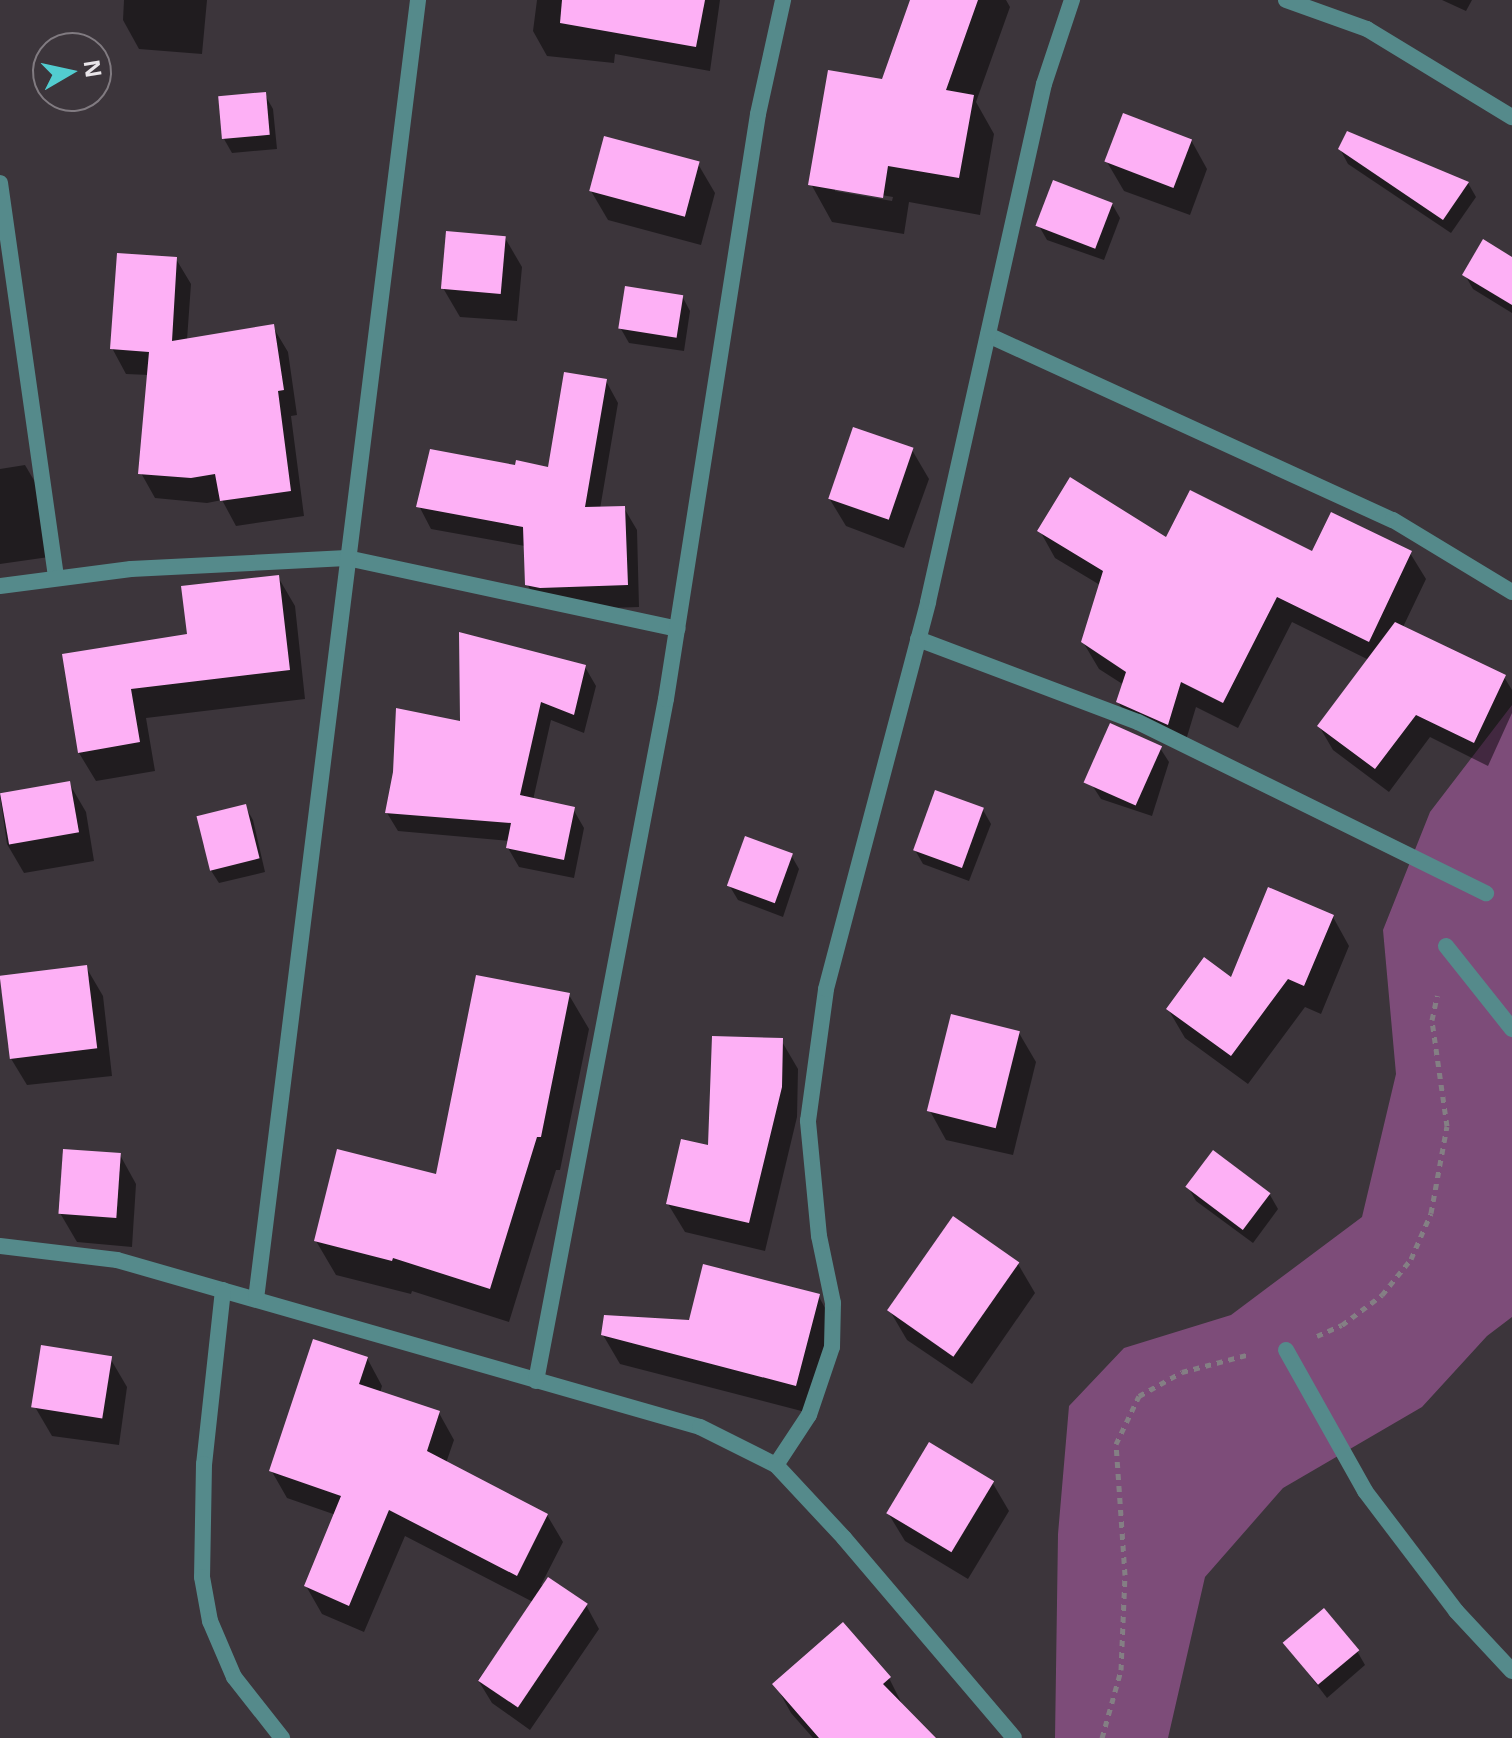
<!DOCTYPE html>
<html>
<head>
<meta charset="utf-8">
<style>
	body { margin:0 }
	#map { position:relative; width:1512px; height:1738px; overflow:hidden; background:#3c353b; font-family:"Open Sans",sans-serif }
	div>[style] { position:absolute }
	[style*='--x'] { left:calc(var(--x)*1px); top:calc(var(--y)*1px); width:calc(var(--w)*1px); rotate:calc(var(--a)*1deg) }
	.green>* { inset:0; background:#7d4c79 }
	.shadow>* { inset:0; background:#0007 }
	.building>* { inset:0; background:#fdb0f5; transform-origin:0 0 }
	.path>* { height:5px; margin-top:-2.5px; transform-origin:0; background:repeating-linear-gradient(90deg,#847f84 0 6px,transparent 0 12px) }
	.minor>* { height:16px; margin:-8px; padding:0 8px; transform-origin:8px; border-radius:8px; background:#558a8b }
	span { translate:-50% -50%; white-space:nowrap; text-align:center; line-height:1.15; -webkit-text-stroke:8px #3c353b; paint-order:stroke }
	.north { position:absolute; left:32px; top:32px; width:80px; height:80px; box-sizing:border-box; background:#3c353b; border:2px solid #817b81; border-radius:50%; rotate:81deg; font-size:22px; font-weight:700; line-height:32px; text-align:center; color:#e9e5e9 }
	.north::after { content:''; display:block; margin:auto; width:28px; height:36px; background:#52cdd0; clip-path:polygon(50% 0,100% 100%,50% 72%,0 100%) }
</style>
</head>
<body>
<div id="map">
	<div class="green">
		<i style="clip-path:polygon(1512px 705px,1512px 1317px,1487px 1336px,1422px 1407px,1283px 1488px,1205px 1577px,1168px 1738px,1055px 1738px,1058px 1534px,1069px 1406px,1124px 1348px,1231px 1315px,1362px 1217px,1396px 1074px,1383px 930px,1430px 812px)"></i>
	</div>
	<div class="shadow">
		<i style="clip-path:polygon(124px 0,207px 0,202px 54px,139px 49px,123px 20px)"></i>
		<i style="clip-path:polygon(537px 0,720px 0,710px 71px,615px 54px,614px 63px,547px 56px,533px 31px)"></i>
		<i style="clip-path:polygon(evenodd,913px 0,1006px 0,1010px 7px,976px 102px,994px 134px,980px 215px,909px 202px,904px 234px,832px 222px,811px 184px,883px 81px,913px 0,835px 187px,893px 197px,892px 201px,835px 191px,835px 187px)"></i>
		<i style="clip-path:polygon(1442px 0,1472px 0,1466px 11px)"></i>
		<i style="clip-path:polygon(265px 95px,273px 109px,277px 149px,232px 153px,224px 139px)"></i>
		<i style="clip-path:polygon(1191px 140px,1207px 169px,1190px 215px,1124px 191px,1107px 162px)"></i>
		<i style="clip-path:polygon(1340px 149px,1468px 183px,1476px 197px,1451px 233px,1348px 164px)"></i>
		<i style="clip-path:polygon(698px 164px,715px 193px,701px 245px,608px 220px,591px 191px)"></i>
		<i style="clip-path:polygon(1112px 204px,1120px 218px,1104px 260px,1047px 240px,1039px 226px)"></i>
		<i style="clip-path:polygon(505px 238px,522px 267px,517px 321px,460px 317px,443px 288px)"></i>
		<i style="clip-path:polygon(176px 259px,191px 284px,187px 340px,273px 327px,288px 352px,297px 415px,291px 416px,304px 516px,236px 526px,222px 500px,207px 503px,155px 498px,141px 473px,149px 375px,126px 374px,112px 348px)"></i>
		<i style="clip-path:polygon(1512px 259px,1512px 313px,1473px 289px,1465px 275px)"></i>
		<i style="clip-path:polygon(682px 296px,690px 311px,684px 351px,629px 343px,621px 329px)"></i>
		<i style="clip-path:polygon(606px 381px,618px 403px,600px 509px,624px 508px,637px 530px,639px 607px,554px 610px,540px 607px,527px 584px,525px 546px,431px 529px,419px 506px,516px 468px,550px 469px)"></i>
		<i style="clip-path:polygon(912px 450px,929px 479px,904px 548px,846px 526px,829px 498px)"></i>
		<i style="clip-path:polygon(25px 465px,42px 494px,49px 557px,0 564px,0 469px)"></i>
		<i style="clip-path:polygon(1040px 531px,1313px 553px,1410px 553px,1426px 579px,1403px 627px,1504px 677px,1512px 690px,1512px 713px,1488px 766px,1430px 737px,1389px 792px,1333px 750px,1319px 726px,1369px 660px,1292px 622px,1238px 728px,1196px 707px,1183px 750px,1134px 728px,1118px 702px,1124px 685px,1099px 669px,1083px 642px,1100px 585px,1055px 558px)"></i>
		<i style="clip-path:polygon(278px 577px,295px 606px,305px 699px,146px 718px,155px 771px,96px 781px,79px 753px,64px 655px,189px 636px)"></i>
		<i style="clip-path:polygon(585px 667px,596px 686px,584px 733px,551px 720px,533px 800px,573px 809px,584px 828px,574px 878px,519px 867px,508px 848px,510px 841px,398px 831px,387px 813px,462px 723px)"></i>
		<i style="clip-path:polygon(1160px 748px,1169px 762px,1152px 816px,1101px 799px,1092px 785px)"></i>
		<i style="clip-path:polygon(69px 783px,86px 812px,94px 861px,24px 873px,7px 844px,0 795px)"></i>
		<i style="clip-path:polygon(245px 806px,253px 820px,265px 872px,219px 883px,210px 869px)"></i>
		<i style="clip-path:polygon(983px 810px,991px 824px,969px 881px,923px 864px,915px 850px)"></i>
		<i style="clip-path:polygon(791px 855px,799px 869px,783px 917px,738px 900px,729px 885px)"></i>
		<i style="clip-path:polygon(1333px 917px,1349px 946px,1321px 1014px,1305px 1007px,1248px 1084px,1185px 1038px,1168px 1009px,1231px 980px)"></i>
		<i style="clip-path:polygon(86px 967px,103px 996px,112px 1076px,27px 1085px,10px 1057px)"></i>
		<i style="clip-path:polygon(569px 995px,589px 1029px,560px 1170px,556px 1170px,509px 1322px,412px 1291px,411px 1294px,336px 1275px,316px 1241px,438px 1177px)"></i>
		<i style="clip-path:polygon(1019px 1033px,1036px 1062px,1013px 1155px,946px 1140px,930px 1111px)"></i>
		<i style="clip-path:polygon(781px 1040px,798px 1069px,797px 1117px,765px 1251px,685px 1232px,668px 1204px)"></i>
		<i style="clip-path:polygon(120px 1155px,136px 1184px,132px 1247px,77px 1242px,60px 1213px)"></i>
		<i style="clip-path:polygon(1188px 1187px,1270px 1195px,1278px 1209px,1253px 1243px,1196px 1201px)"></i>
		<i style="clip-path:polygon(1018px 1264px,1035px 1293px,972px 1384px,907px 1340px,890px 1311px)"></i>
		<i style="clip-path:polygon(819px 1297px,835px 1326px,813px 1414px,620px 1364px,603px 1335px)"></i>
		<i style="clip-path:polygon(110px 1358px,127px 1387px,119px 1445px,52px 1436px,35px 1407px)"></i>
		<i style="clip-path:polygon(367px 1358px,382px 1386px,380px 1393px,439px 1413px,454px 1440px,446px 1463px,547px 1515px,563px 1542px,541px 1585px,586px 1605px,599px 1629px,530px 1730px,492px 1703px,478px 1680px,533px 1602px,405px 1536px,364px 1632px,322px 1614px,306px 1586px,336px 1515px,287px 1498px,271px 1470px)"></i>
		<i style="clip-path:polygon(992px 1482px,1009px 1511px,968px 1579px,905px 1541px,888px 1513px)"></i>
		<i style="clip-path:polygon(1285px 1643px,1357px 1651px,1365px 1665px,1327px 1698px)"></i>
		<i style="clip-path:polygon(889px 1678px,904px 1708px,933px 1738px,813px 1738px,791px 1713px,775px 1684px)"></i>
	</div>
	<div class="building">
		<i style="clip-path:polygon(562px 0,705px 0,696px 47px,560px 23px)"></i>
		<i style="clip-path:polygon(910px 0,978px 0,946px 90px,974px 95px,959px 178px,888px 166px,883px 198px,808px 185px,828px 70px,882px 79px)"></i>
		<i style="left:266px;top:92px;width:43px;height:48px;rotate:85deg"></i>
		<i style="left:1123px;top:113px;width:74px;height:52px;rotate:21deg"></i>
		<i style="clip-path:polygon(1347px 131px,1469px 182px,1443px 220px,1338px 149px)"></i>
		<i style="left:604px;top:136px;width:99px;height:57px;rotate:15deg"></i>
		<i style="left:1053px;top:180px;width:64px;height:49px;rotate:21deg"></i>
		<i style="left:446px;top:231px;width:60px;height:58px;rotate:5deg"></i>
		<i style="clip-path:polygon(1483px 239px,1512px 257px,1512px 305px,1462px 275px)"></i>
		<i style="clip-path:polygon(117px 253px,177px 257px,172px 341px,274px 324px,284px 390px,278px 391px,291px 491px,220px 501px,215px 474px,191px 478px,138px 474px,149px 352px,110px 349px)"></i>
		<i style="left:625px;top:286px;width:59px;height:43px;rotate:9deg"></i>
		<i style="clip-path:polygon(564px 372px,607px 379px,585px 507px,625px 506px,628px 585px,540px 588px,525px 585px,523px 527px,416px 507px,430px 449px,515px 465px,516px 460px,548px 467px)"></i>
		<i style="left:853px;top:427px;width:64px;height:76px;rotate:19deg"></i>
		<i style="clip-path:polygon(1070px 477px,1166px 537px,1190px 490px,1312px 551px,1331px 512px,1412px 551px,1369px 642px,1277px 597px,1223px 703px,1181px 682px,1168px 725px,1116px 702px,1126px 672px,1081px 642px,1103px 571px,1037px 531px)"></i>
		<i style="clip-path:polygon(279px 575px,290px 670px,131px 689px,140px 742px,78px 753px,62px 654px,187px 634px,181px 586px)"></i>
		<i style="clip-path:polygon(1395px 622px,1506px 675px,1474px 743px,1416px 715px,1375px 769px,1317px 726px)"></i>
		<i style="clip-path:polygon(459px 632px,586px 665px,574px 715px,541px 702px,520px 795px,575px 807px,564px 860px,506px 848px,511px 823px,385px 813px,393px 772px,396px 708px,460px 721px)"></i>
		<i style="left:1110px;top:723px;width:57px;height:65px;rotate:24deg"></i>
		<i style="left:70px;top:781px;width:52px;height:71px;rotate:80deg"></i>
		<i style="left:935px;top:790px;width:52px;height:64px;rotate:20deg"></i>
		<i style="left:246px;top:804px;width:56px;height:51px;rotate:76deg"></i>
		<i style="left:745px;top:836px;width:51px;height:53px;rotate:20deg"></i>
		<i style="clip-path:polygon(1268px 887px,1334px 915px,1304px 986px,1288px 979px,1231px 1056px,1166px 1009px,1204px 957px,1231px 977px)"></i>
		<i style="left:87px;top:965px;width:84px;height:88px;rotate:83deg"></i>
		<i style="clip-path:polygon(476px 975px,570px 993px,541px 1137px,537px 1137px,490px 1289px,393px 1258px,392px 1261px,314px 1241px,337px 1149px,436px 1174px)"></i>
		<i style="left:951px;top:1014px;width:71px;height:100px;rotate:14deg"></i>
		<i style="clip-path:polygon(712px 1036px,783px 1038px,782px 1087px,749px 1223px,666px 1204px,681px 1139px,708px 1145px)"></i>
		<i style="left:63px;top:1149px;width:58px;height:65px;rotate:4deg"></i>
		<i style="left:1213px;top:1150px;width:72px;height:46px;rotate:37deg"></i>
		<i style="left:953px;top:1216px;width:81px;height:115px;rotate:35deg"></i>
		<i style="clip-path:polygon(703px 1264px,820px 1294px,796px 1386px,601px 1335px,604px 1315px,689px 1320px)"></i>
		<i style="clip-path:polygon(313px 1339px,368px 1357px,359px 1384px,440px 1411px,427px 1451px,548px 1514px,517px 1576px,389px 1510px,349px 1606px,304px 1586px,341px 1496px,269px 1471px)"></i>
		<i style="left:41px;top:1345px;width:72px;height:63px;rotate:9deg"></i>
		<i style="left:929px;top:1442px;width:76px;height:83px;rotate:31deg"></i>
		<i style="left:548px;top:1577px;width:48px;height:125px;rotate:34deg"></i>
		<i style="left:1324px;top:1608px;width:55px;height:54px;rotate:50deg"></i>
		<i style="clip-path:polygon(843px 1622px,891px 1677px,883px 1684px,936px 1738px,819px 1738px,772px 1684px)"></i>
	</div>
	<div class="path">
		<i style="--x:1317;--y:1336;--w:27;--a:-24"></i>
		<i style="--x:1342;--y:1325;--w:50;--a:-36.9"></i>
		<i style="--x:1382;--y:1295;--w:46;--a:-51.1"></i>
		<i style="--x:1411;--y:1259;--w:50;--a:-66.5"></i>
		<i style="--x:1431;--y:1213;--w:88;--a:-79.6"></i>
		<i style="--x:1447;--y:1126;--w:107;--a:-98.1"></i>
		<i style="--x:1432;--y:1020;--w:25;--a:-78"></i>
		<i style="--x:1102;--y:1738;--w:71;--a:-74.4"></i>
		<i style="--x:1121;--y:1670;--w:95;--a:-87.6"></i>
		<i style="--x:1125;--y:1575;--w:131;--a:-93.9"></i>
		<i style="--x:1116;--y:1444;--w:53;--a:-64.4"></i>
		<i style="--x:1139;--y:1396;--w:49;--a:-29.2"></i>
		<i style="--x:1182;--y:1372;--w:70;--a:-14.8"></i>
	</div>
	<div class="minor">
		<i style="--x:1286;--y:0;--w:86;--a:19.7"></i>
		<i style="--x:1367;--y:29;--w:170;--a:31.3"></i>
		<i style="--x:0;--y:183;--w:399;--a:81.9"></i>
		<i style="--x:988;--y:335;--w:445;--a:24.6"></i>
		<i style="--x:1393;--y:520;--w:139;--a:31.2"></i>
		<i style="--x:0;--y:586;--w:132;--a:-7.4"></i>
		<i style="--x:131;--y:569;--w:216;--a:-2.9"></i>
		<i style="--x:347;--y:558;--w:338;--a:12.1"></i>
		<i style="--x:918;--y:639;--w:235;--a:20.7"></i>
		<i style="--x:1138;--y:722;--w:388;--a:26.2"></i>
		<i style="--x:1446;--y:946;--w:106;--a:51.5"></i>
		<i style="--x:0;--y:1246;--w:118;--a:6.8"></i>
		<i style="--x:117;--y:1260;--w:606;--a:15.98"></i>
		<i style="--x:700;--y:1427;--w:85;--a:26.6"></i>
		<i style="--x:776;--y:1465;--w:100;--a:47"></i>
		<i style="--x:844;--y:1538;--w:262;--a:49.6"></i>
		<i style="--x:223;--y:1290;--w:175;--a:96.2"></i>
		<i style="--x:204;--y:1464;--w:113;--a:91"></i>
		<i style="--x:202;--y:1577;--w:45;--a:79.7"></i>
		<i style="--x:210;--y:1621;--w:61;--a:66.8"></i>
		<i style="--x:234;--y:1677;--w:78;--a:51.8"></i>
		<i style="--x:256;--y:1299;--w:1309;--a:-82.89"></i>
		<i style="--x:1286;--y:1350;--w:162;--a:60.7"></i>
		<i style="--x:1365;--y:1491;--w:151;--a:52.8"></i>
		<i style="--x:1456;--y:1611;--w:82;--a:47"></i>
		<i style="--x:536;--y:1381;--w:694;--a:-79.21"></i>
		<i style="--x:666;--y:699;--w:592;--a:-81.06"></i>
		<i style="--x:758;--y:114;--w:117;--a:-77.6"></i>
		<i style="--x:776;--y:1465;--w:60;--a:-56.6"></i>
		<i style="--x:809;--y:1415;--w:72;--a:-71.3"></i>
		<i style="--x:832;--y:1347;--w:44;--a:-88.7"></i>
		<i style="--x:833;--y:1303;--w:68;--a:-101.8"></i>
		<i style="--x:819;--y:1236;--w:116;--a:-95.5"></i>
		<i style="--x:808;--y:1121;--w:133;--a:-82.2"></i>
		<i style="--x:826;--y:989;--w:400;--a:-75.2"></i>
		<i style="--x:928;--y:602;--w:531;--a:-77.38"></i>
		<i style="--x:1044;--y:84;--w:89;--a:-71.6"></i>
	</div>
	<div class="north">N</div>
</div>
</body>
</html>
